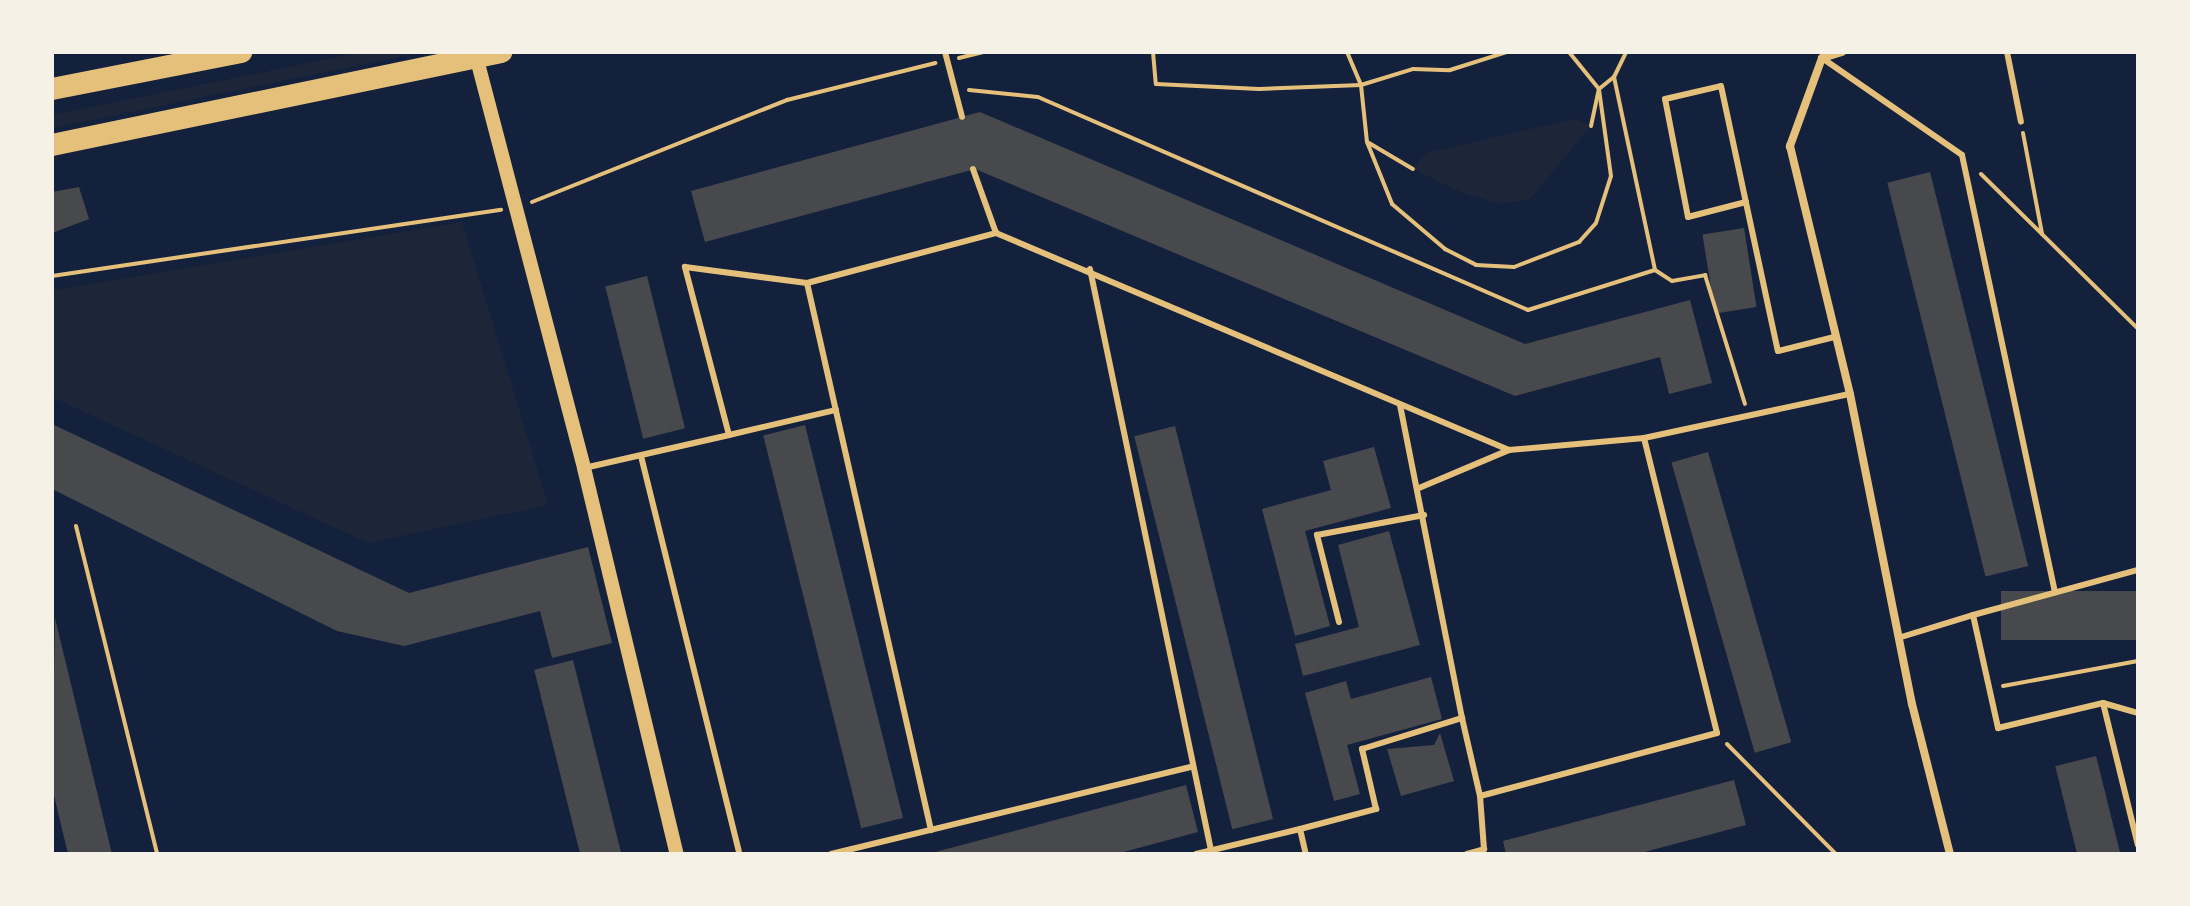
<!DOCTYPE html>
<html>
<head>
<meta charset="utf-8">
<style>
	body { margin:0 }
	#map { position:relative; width:2190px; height:906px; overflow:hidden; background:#14213d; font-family:Mulish,sans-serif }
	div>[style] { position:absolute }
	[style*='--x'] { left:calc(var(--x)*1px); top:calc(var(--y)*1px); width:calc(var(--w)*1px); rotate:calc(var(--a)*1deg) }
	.green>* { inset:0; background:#1d2539 }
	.building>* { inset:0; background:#48494c; transform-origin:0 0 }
	.path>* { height:4px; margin:-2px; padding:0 2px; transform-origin:2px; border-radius:2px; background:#e5c07b }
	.service>* { height:6px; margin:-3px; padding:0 3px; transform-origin:3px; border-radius:3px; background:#e5c07b }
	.minor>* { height:8px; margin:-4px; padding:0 4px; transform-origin:4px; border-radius:4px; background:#e5c07b }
	.tertiary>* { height:14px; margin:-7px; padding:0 7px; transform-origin:7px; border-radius:7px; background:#e5c07b }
	.trunk>* { height:22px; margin:-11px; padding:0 11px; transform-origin:11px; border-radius:11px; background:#e5c07b }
	span { translate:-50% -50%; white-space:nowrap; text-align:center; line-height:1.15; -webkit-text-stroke:8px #f6f1e7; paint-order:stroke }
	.frame { position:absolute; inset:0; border:54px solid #f6f1e7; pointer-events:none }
</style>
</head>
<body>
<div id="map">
	<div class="green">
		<i style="clip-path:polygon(362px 52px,424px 52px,52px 128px,52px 115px)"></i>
		<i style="clip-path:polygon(1574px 119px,1591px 126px,1530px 199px,1502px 204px,1465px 194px,1413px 169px,1426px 153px)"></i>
		<i style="clip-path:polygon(462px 222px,548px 505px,368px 543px,52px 397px,52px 290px)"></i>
	</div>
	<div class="building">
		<i style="clip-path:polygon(980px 112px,1525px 344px,1690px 300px,1712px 383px,1669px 394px,1660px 357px,1515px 396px,975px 169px,705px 242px,691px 191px)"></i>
		<i style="left:1930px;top:172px;width:406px;height:44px;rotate:76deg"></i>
		<i style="clip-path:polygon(79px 187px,89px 219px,52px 233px,52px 192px)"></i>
		<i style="left:1744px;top:228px;width:80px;height:42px;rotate:81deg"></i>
		<i style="left:647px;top:276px;width:157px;height:43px;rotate:76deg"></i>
		<i style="clip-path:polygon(52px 424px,409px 593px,588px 547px,612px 643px,552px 658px,540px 611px,404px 646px,337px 631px,52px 489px)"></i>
		<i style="left:805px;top:425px;width:405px;height:43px;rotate:76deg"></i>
		<i style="left:1175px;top:426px;width:405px;height:42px;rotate:76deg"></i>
		<i style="clip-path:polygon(1374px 447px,1391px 508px,1305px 531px,1330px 626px,1295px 636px,1262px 509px,1331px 490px,1323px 461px)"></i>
		<i style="left:1708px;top:452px;width:302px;height:38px;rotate:74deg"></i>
		<i style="clip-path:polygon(1389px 531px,1420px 645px,1303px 676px,1295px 644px,1359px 627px,1338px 545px)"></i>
		<i style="left:2138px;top:591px;width:49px;height:137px;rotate:90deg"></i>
		<i style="clip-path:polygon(55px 618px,112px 854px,68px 854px,52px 787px)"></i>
		<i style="left:573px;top:660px;width:200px;height:40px;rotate:76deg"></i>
		<i style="clip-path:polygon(1431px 677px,1442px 719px,1347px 745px,1360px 794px,1334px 801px,1305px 693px,1346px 681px,1351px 699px)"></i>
		<i style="clip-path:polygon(1440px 733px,1454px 781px,1401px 796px,1387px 749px,1434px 745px)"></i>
		<i style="left:2096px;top:756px;width:101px;height:42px;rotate:76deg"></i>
		<i style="clip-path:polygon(1734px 780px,1746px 825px,1637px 854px,1506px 854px,1503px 841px)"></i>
		<i style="clip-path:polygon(1186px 785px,1198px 832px,1116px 854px,928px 854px)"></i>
	</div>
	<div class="path">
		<i style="--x:1153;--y:52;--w:32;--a:85"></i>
		<i style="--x:1156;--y:84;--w:103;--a:2.8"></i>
		<i style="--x:1259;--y:89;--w:102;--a:-2.2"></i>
		<i style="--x:1361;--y:85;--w:54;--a:-17.1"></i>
		<i style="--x:1413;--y:69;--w:37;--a:2"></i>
		<i style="--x:1450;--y:70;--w:60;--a:-17.5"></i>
		<i style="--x:1347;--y:52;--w:36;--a:67"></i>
		<i style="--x:1361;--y:85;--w:57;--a:84"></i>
		<i style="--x:1367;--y:142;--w:67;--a:68"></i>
		<i style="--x:1392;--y:204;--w:70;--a:40.3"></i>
		<i style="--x:1445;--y:249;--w:35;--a:27"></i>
		<i style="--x:1476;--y:265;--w:38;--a:3"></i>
		<i style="--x:1514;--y:267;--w:70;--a:-21"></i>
		<i style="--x:1579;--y:242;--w:25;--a:-48"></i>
		<i style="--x:1596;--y:223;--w:49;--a:-72.3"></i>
		<i style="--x:1611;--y:176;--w:88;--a:-97.9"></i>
		<i style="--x:1599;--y:89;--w:48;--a:-129"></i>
		<i style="--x:959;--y:58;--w:25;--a:-14"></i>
		<i style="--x:1614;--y:77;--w:197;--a:78"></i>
		<i style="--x:1655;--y:270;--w:20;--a:33"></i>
		<i style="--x:1672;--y:281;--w:34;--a:-10"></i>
		<i style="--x:1705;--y:275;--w:135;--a:72.8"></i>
		<i style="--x:969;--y:90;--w:69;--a:5.8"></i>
		<i style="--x:1038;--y:97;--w:534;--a:23.49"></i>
		<i style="--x:1528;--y:310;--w:133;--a:-17.5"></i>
		<i style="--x:1591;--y:126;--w:38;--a:-78"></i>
		<i style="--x:1599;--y:89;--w:19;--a:-39"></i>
		<i style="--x:1614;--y:77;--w:28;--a:-64"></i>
		<i style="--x:2023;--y:133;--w:103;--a:79.3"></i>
		<i style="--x:1369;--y:143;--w:51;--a:30.6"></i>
		<i style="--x:1981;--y:174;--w:221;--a:44.6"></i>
		<i style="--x:532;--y:202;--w:275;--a:-21.8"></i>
		<i style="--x:787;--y:100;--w:153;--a:-14"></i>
		<i style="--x:52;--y:276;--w:454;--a:-8.4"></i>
		<i style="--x:76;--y:526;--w:338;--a:76.1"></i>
		<i style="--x:2003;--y:686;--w:137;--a:-10.5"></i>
		<i style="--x:1727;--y:744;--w:155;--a:45.3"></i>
	</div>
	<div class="service">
		<i style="--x:945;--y:52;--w:67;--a:75.3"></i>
		<i style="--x:2007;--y:52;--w:71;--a:78.7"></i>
		<i style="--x:1822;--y:58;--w:170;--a:34.7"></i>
		<i style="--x:1962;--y:155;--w:447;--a:78"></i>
		<i style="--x:1746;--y:202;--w:60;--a:165.5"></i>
		<i style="--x:1688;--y:217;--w:120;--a:-101"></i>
		<i style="--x:1665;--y:99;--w:57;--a:-13.1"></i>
		<i style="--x:1721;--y:86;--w:271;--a:77.9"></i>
		<i style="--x:1778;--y:351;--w:58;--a:-14"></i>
		<i style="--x:996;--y:233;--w:557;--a:22.93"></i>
		<i style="--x:1509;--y:450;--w:136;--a:-5.1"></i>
		<i style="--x:1644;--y:438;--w:304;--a:76.1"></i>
		<i style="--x:1717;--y:733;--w:245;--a:165.1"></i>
		<i style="--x:1480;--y:796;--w:80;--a:-103"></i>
		<i style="--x:1090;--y:269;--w:593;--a:78.24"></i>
		<i style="--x:807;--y:283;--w:561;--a:77.23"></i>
		<i style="--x:729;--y:435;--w:110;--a:-13.2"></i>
		<i style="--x:1644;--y:438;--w:211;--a:-12.1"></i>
		<i style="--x:641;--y:456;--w:407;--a:76.1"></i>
		<i style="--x:584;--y:468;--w:149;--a:-12.8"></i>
		<i style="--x:729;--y:435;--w:174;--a:-104.7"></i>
		<i style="--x:685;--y:267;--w:123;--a:7.5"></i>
		<i style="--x:807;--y:283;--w:196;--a:-14.8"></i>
		<i style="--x:996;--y:233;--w:68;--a:-109.8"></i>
		<i style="--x:1419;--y:488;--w:98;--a:-22.9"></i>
		<i style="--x:1973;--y:615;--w:171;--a:-15.3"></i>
		<i style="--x:1339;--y:622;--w:90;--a:-104.2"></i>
		<i style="--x:1317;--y:535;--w:109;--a:-10.6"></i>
		<i style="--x:1898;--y:638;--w:78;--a:-17"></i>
		<i style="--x:1973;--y:615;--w:116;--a:77.5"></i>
		<i style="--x:1998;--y:728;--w:108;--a:-13.4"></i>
		<i style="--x:2103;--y:703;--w:146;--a:76.2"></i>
		<i style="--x:2103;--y:703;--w:36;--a:16"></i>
		<i style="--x:1300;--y:829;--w:79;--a:-14.7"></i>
		<i style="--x:1376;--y:809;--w:62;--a:-103.1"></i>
		<i style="--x:1362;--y:749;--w:105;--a:-17.2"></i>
		<i style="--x:1462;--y:718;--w:319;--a:-101.2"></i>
		<i style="--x:831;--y:854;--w:370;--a:-13.6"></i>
		<i style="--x:1196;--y:854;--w:107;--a:-13.5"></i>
		<i style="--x:1300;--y:829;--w:26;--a:77"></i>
		<i style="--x:1467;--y:854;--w:18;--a:-16"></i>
		<i style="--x:1484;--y:849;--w:53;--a:-94.3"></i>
	</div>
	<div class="minor">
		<i style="--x:1842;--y:52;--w:21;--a:163"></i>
		<i style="--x:1822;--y:58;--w:94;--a:110"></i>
		<i style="--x:1790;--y:146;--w:255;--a:76.4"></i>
		<i style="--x:1850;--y:394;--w:316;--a:78.7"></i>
		<i style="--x:1912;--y:704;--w:155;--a:75.8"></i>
	</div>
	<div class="tertiary">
		<i style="--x:475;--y:52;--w:430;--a:75.3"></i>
		<i style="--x:584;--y:468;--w:397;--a:76.5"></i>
	</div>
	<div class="trunk">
		<i style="--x:52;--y:89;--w:193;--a:-11.1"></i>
		<i style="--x:52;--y:145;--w:459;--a:-11.7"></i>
	</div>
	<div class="frame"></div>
</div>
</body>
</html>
